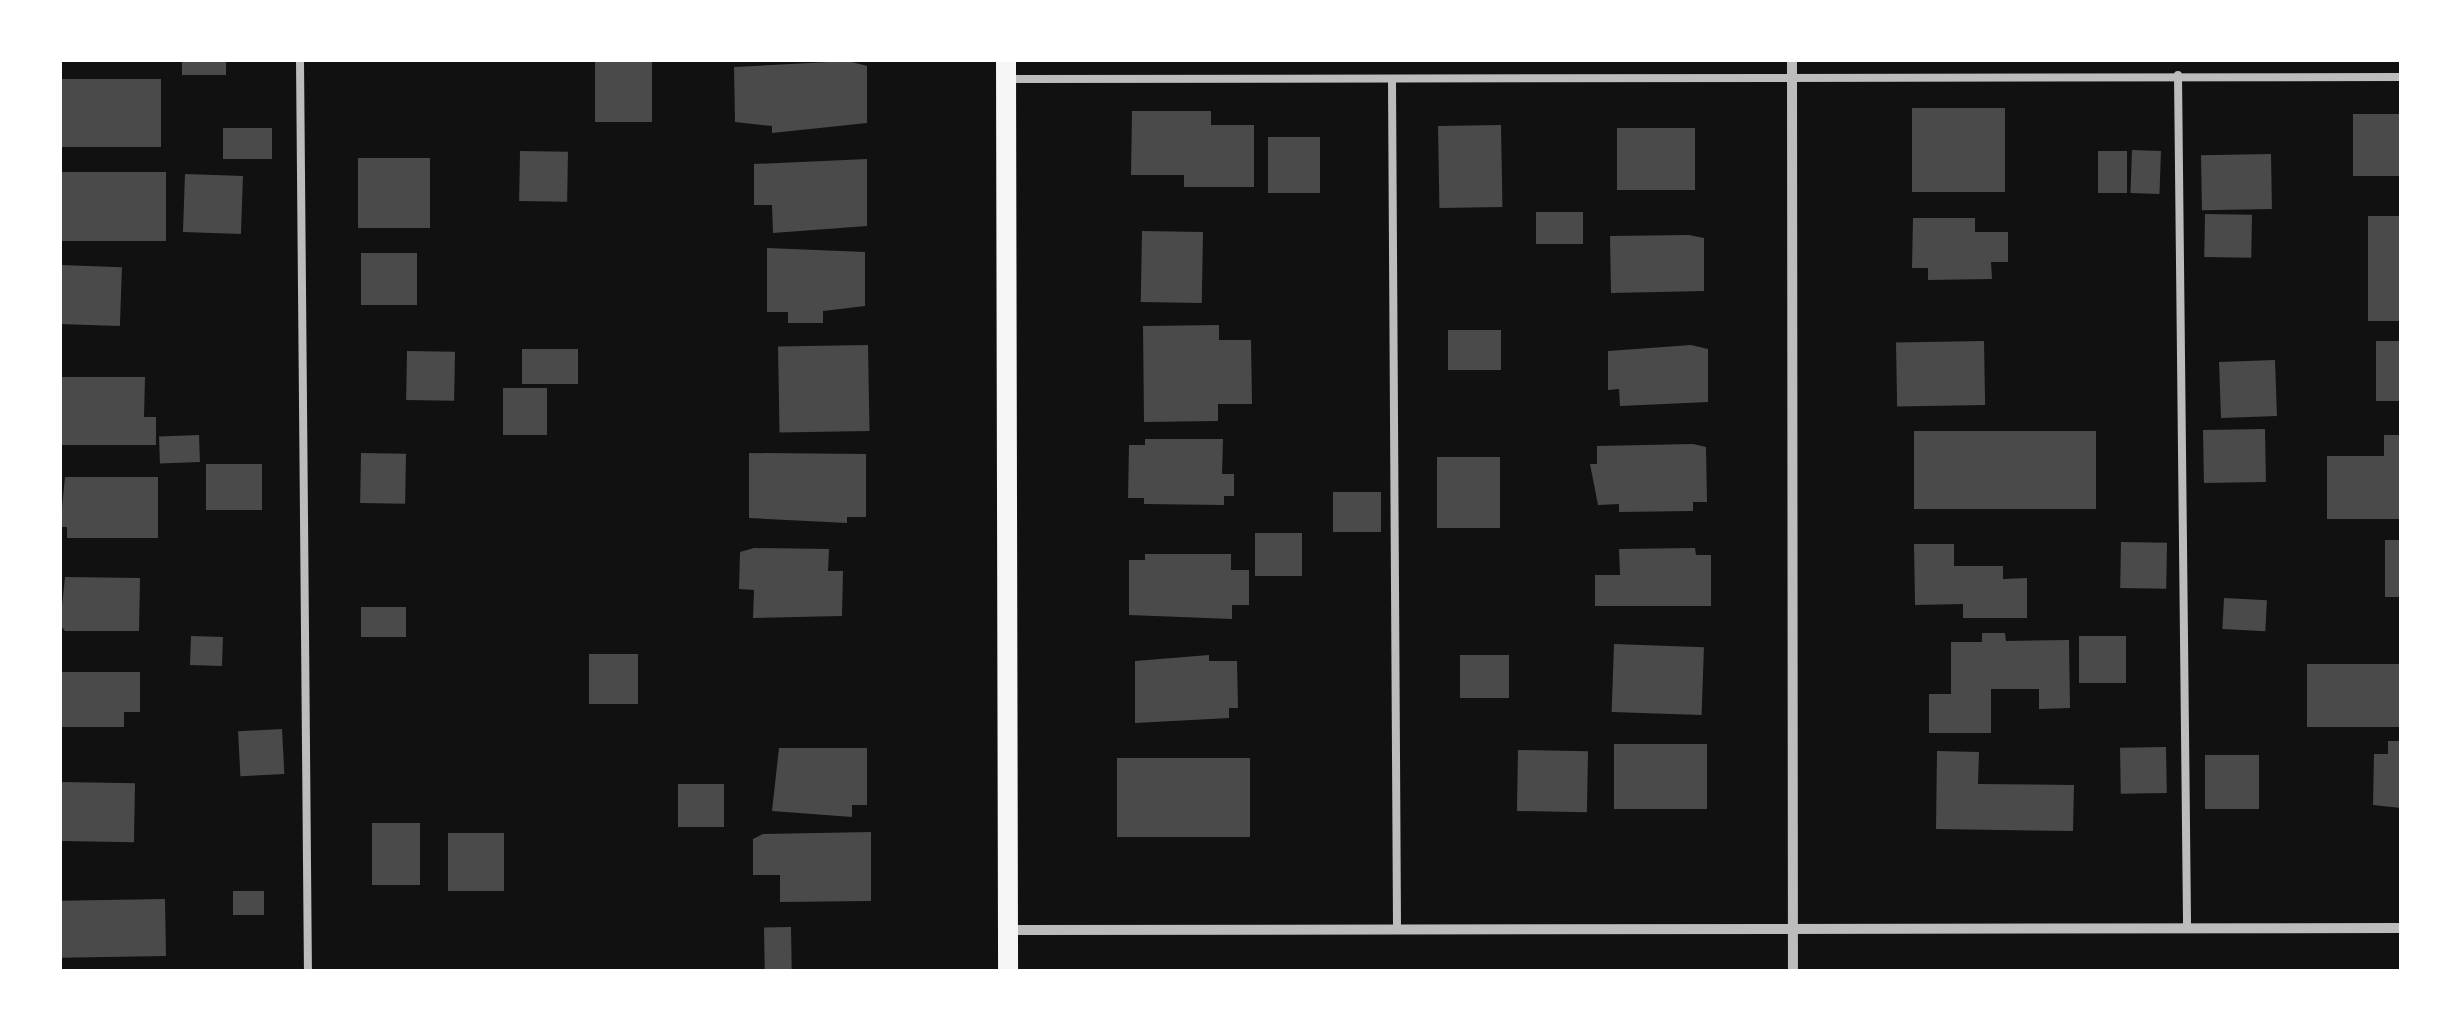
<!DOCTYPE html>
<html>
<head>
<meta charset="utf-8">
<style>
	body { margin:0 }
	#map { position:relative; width:2461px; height:1031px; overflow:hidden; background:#111; font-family:"Roboto Condensed",sans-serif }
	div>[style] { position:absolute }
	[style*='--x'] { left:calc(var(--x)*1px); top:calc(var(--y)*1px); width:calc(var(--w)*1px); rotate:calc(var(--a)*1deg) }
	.building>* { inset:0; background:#4a4a4a; transform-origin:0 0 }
	.service>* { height:8px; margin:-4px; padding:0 4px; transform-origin:4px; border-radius:4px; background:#bcbcbc }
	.minor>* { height:10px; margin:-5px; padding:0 5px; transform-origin:5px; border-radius:5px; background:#bcbcbc }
	.secondary>* { height:20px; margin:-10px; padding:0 10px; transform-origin:10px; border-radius:10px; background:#f5f5f5 }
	span { translate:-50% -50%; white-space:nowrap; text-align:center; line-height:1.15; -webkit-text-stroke:8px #fff; paint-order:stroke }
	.frame { position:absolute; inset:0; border:62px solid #fff; pointer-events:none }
</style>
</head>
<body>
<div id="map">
	<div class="building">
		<i style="left:182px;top:60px;width:44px;height:15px"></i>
		<i style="left:595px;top:61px;width:57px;height:61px"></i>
		<i style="clip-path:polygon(848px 61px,867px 66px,867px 123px,772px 133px,772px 126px,735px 122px,734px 67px)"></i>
		<i style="left:60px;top:79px;width:101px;height:68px"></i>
		<i style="left:1912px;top:108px;width:93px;height:84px"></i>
		<i style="clip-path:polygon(1132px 111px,1211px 111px,1211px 125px,1254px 125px,1254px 187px,1184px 187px,1184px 175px,1131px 175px)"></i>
		<i style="left:2353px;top:114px;width:48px;height:62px"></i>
		<i style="left:1501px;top:125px;width:82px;height:63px;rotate:89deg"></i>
		<i style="left:223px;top:128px;width:49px;height:31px"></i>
		<i style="left:1617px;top:128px;width:78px;height:62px"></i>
		<i style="left:1320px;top:137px;width:56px;height:52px;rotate:90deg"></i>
		<i style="left:2132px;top:150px;width:29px;height:43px;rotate:2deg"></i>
		<i style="left:520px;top:151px;width:48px;height:50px;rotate:1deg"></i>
		<i style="left:2098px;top:151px;width:29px;height:42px"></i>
		<i style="left:2271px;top:154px;width:55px;height:70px;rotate:89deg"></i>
		<i style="left:358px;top:158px;width:72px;height:70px"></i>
		<i style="clip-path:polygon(867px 159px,867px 226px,773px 233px,772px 205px,754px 205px,754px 164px)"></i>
		<i style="left:60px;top:172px;width:106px;height:69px"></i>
		<i style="left:185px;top:174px;width:58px;height:58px;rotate:2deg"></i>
		<i style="left:1536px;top:212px;width:47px;height:32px"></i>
		<i style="left:2205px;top:214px;width:47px;height:43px;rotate:1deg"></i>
		<i style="left:2368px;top:216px;width:33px;height:105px"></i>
		<i style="clip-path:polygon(1913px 218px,1975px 218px,1975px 232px,2008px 232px,2008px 262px,1991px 262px,1992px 279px,1928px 280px,1928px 268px,1912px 268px)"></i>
		<i style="left:1142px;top:231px;width:61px;height:71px;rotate:1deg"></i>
		<i style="clip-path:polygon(1689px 235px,1704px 238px,1704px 291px,1611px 293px,1610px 236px)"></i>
		<i style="clip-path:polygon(767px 248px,865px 252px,865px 306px,823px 311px,823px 323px,788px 323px,788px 312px,767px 312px)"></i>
		<i style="left:361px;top:253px;width:56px;height:52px"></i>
		<i style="left:61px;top:265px;width:61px;height:59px;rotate:2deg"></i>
		<i style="clip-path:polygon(1219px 325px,1219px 340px,1251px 340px,1252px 404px,1218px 404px,1218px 421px,1144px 422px,1143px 326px)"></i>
		<i style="left:1448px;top:330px;width:53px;height:40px"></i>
		<i style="left:1984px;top:341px;width:64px;height:88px;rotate:89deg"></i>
		<i style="left:2376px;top:341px;width:25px;height:60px"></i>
		<i style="left:868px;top:345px;width:86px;height:90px;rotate:89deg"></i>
		<i style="clip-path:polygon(1691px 345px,1708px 349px,1708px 402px,1620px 406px,1619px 389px,1608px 390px,1608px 351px)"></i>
		<i style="left:522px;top:349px;width:56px;height:35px"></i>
		<i style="left:407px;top:351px;width:48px;height:49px;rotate:1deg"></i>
		<i style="left:2275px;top:360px;width:56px;height:56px;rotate:88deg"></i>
		<i style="clip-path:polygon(60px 377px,145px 377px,144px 417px,156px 417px,156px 445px,60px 445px)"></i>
		<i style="left:503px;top:388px;width:44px;height:47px"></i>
		<i style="left:2265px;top:429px;width:53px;height:62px;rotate:89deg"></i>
		<i style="left:1914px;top:431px;width:182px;height:78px"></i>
		<i style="left:199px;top:435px;width:27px;height:40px;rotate:88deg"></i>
		<i style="clip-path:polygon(2384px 435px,2401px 435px,2401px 519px,2327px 519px,2327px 456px,2384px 456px)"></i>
		<i style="clip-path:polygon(1145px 439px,1223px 439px,1222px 474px,1234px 474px,1234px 496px,1224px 496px,1224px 505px,1144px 504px,1144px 498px,1128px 498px,1129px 445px,1145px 445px)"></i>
		<i style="clip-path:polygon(1693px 444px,1706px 447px,1707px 502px,1693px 502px,1693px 511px,1619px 512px,1619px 504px,1598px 505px,1590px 464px,1597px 464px,1597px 446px)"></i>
		<i style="left:361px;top:453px;width:45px;height:50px;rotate:1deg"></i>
		<i style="clip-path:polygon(749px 453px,866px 454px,866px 517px,847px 517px,847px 523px,749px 518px)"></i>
		<i style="left:1437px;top:457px;width:63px;height:71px"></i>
		<i style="left:206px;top:464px;width:56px;height:46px"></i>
		<i style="clip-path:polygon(65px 477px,158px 477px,158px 538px,67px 538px,67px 527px,60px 527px)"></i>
		<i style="left:1333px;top:492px;width:48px;height:40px"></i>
		<i style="left:1302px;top:533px;width:43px;height:47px;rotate:90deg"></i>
		<i style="left:2385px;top:540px;width:16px;height:57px"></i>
		<i style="left:2121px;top:542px;width:46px;height:46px;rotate:1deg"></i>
		<i style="clip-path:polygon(1914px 544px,1954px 544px,1954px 566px,2003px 566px,2003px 579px,2027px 578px,2027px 618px,1963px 618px,1963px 604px,1915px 605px)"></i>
		<i style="clip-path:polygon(754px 548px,829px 549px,828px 571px,843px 571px,842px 616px,753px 618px,754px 590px,739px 589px,740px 552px)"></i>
		<i style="clip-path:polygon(1695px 548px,1696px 555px,1711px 555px,1711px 606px,1595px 606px,1595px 575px,1620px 575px,1619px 549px)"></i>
		<i style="clip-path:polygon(1145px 554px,1231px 554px,1231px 570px,1249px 570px,1249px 605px,1232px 605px,1232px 619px,1129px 615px,1129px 560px,1145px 560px)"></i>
		<i style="clip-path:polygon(65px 577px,140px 578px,139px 631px,65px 631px,60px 625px)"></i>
		<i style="left:2224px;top:598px;width:43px;height:31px;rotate:3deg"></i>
		<i style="left:361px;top:607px;width:45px;height:30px"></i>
		<i style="clip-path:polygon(1982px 633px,2005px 633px,2006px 641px,2069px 640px,2070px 708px,2039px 709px,2039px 689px,1991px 689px,1991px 733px,1929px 733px,1929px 694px,1951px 694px,1951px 642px,1982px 642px)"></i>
		<i style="left:191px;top:636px;width:32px;height:29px;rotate:2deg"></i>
		<i style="left:2079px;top:636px;width:47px;height:47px"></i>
		<i style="left:1614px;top:644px;width:90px;height:68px;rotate:2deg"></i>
		<i style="left:589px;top:654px;width:49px;height:50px"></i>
		<i style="clip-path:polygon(1209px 655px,1209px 661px,1237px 661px,1238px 708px,1229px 708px,1229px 718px,1135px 723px,1135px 661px)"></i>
		<i style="left:1460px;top:655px;width:49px;height:43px"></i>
		<i style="left:2401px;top:664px;width:63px;height:94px;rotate:90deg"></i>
		<i style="clip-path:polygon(61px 672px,140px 672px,140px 712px,124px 712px,124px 727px,61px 727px)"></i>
		<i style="left:282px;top:729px;width:45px;height:44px;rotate:87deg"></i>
		<i style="clip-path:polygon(2388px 741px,2401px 741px,2401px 808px,2373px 805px,2374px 754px,2388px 754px)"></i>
		<i style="left:1614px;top:744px;width:93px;height:65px"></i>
		<i style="left:2166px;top:747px;width:46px;height:46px;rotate:89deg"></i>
		<i style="clip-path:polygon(779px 748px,867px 748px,867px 805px,852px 805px,852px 817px,772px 811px)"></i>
		<i style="left:1518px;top:750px;width:70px;height:61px;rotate:1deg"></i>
		<i style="clip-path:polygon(1937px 751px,1979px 752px,1978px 784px,2074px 785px,2073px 831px,1936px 829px)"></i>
		<i style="left:2205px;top:755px;width:54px;height:54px"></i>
		<i style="left:1117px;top:758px;width:133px;height:79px"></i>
		<i style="left:62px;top:782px;width:73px;height:59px;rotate:1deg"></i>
		<i style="left:678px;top:784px;width:46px;height:43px"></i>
		<i style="left:372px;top:823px;width:48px;height:62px"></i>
		<i style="clip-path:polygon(871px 832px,871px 901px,780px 902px,780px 875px,753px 875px,753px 839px,763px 834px)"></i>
		<i style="left:448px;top:833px;width:56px;height:58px"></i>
		<i style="left:233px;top:891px;width:31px;height:24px"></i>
		<i style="left:165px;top:899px;width:57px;height:105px;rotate:89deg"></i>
		<i style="left:791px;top:927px;width:42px;height:27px;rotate:89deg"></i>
	</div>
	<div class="service">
		<i style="--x:300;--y:60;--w:911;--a:89.5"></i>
		<i style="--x:2178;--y:75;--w:852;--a:89.39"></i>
		<i style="--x:1006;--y:79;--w:1395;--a:-0.08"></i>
		<i style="--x:1392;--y:81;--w:849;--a:89.66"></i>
	</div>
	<div class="minor">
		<i style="--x:1792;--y:60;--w:911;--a:89.94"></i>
		<i style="--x:1009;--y:930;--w:1392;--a:-0.08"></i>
	</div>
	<div class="secondary">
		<i style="--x:1006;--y:60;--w:911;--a:89.87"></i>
	</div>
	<div class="frame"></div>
</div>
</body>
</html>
